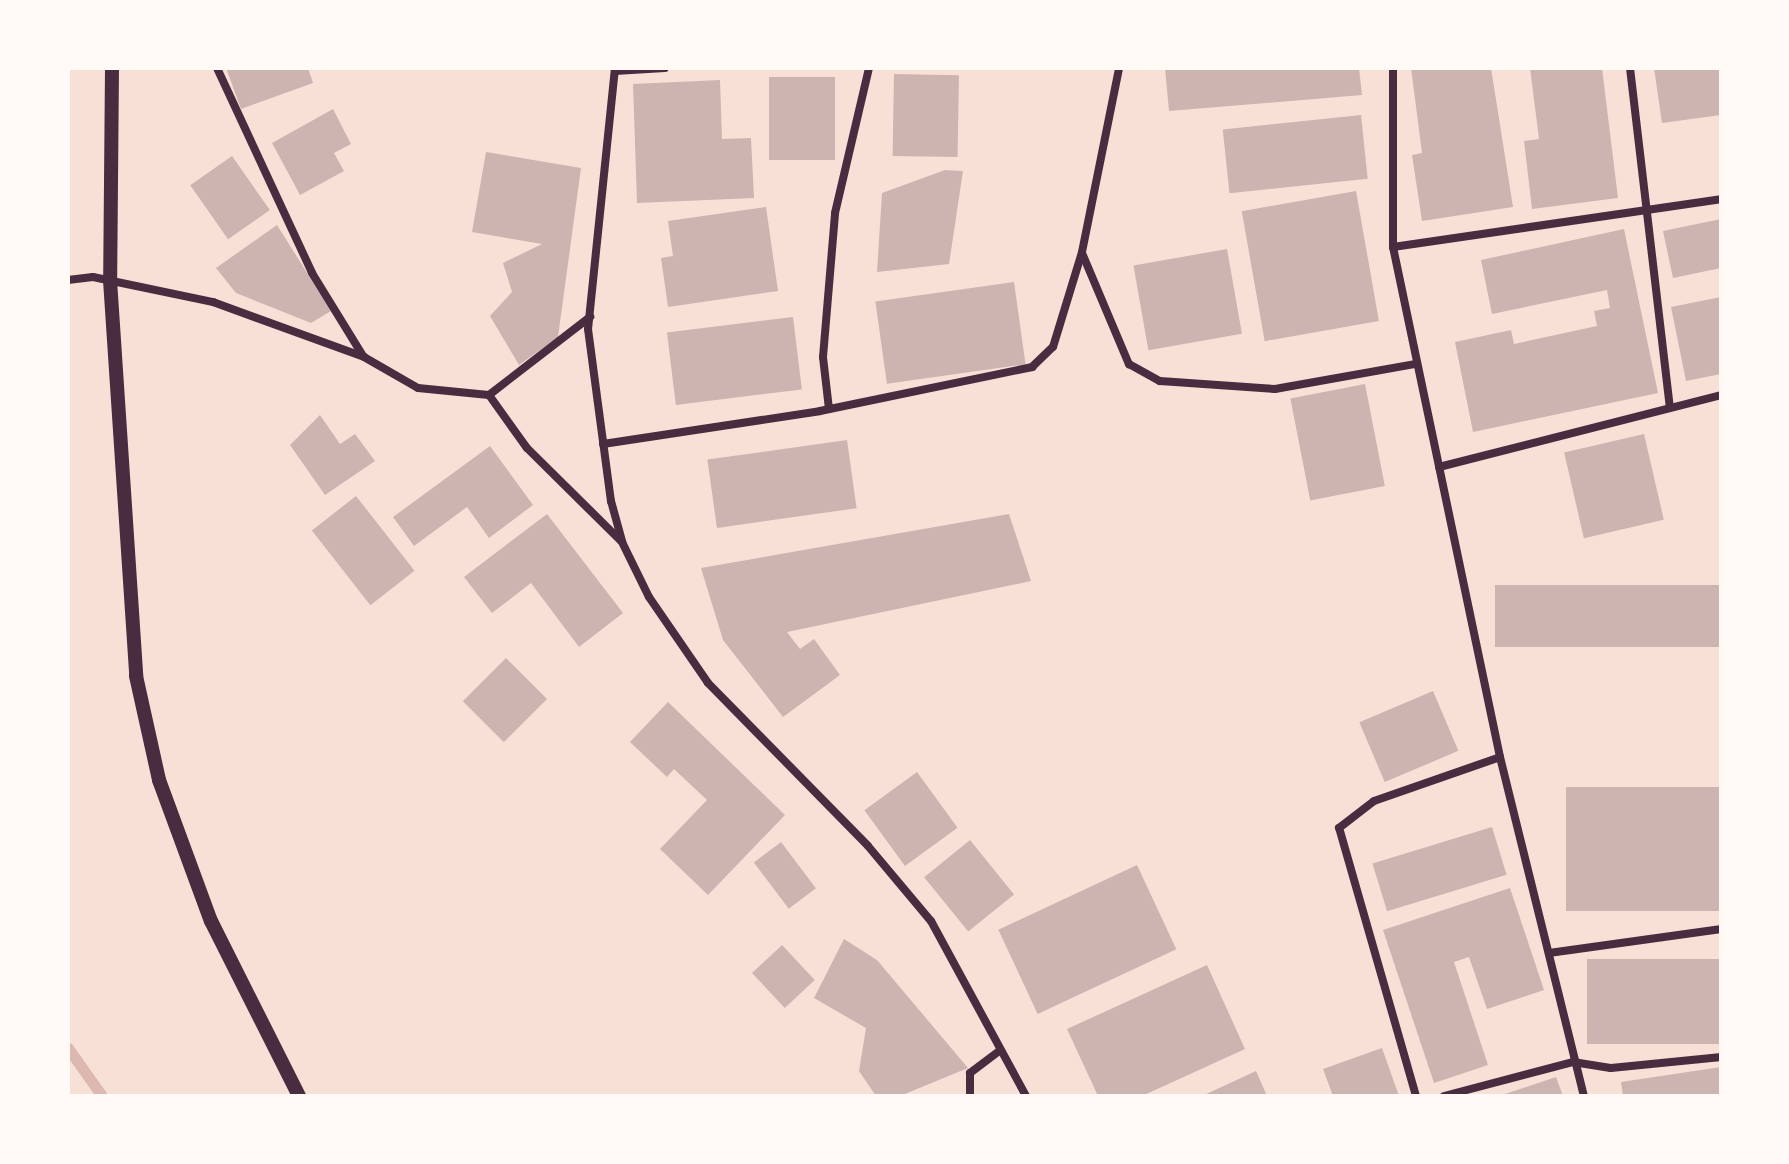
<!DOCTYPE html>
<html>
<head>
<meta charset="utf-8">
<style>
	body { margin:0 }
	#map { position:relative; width:1789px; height:1164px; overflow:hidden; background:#f7e1d7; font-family:Merriweather,serif }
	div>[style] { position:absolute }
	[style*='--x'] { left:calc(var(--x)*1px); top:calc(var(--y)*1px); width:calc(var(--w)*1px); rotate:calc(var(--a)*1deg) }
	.stream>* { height:11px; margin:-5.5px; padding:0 5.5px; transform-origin:5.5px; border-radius:5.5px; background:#dcb8b0 }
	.building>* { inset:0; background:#ccb4b1; transform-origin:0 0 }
	.minor>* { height:8px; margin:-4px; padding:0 4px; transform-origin:4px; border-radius:4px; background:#4a2c40 }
	.tertiary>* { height:14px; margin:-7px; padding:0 7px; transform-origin:7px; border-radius:7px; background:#4a2c40 }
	span { translate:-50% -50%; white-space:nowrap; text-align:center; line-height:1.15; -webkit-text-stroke:6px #fffaf5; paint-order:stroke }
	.frame { position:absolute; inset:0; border:70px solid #fffaf5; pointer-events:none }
</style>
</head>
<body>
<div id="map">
	<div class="stream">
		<i style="--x:68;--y:1048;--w:59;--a:54.7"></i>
	</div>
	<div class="building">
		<i style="clip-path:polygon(226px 68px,308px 68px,313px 83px,241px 109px)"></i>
		<i style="clip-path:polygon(1165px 68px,1359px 68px,1362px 95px,1169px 111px)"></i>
		<i style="clip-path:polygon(1411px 68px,1491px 68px,1513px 207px,1422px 221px,1412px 155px,1422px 153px)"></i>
		<i style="clip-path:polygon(1530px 68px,1602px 68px,1618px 198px,1532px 209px,1524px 141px,1539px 139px)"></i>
		<i style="clip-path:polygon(1654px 68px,1721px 68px,1721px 115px,1662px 123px)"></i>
		<i style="left:894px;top:74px;width:65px;height:82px;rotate:1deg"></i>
		<i style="left:769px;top:77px;width:66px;height:83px"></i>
		<i style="clip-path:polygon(720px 80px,722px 139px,751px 138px,754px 198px,637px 203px,633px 84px)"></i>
		<i style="clip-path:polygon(333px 109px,351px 144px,334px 153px,344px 171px,300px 195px,272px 143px)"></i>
		<i style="left:1361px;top:115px;width:64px;height:139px;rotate:84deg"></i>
		<i style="clip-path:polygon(486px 152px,581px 168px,558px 337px,519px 365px,490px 316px,512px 292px,503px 263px,542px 244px,472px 232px)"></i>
		<i style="left:232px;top:156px;width:66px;height:51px;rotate:55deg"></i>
		<i style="clip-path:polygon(945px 170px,963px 171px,949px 264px,877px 272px,882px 193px)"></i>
		<i style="left:1356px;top:191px;width:132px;height:116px;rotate:80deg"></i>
		<i style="clip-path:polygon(766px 207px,778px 291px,668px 307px,661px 258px,673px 256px,668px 221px)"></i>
		<i style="clip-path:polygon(1721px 219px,1721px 268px,1673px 278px,1663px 231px)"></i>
		<i style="clip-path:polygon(277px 225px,331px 311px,311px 323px,236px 293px,216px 268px)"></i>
		<i style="clip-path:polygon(1624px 229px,1658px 393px,1473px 432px,1455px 342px,1511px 330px,1514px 344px,1597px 326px,1594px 311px,1610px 308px,1607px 290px,1492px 314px,1481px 260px)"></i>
		<i style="left:1227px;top:249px;width:86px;height:95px;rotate:80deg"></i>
		<i style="left:1014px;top:282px;width:83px;height:140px;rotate:82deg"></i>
		<i style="clip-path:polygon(1721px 297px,1721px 374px,1686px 381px,1671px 307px)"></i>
		<i style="left:793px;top:317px;width:73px;height:127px;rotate:83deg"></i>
		<i style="left:1365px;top:384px;width:104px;height:76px;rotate:79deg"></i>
		<i style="clip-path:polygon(320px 415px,340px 444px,355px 434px,375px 461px,325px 495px,290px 445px)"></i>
		<i style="left:1644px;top:434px;width:88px;height:82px;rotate:77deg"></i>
		<i style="left:847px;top:440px;width:69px;height:141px;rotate:82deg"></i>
		<i style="clip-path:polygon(490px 446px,533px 505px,489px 538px,467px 507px,414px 546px,393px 517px)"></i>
		<i style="left:356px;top:496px;width:95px;height:56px;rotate:52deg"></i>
		<i style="clip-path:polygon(547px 514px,623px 613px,579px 647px,531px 583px,492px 613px,464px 577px)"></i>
		<i style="clip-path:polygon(1009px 514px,1031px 581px,787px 632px,800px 649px,814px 639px,840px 675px,783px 717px,723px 640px,701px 568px)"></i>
		<i style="left:1721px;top:585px;width:62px;height:226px;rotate:90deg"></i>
		<i style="left:506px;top:658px;width:58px;height:61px;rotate:45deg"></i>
		<i style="left:1433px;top:691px;width:65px;height:80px;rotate:67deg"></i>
		<i style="clip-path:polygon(668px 702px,785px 815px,708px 895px,660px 849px,707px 800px,674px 769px,667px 777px,630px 742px)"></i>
		<i style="left:917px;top:772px;width:69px;height:65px;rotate:54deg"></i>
		<i style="left:1721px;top:787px;width:124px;height:155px;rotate:90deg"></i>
		<i style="left:1492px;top:827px;width:50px;height:125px;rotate:73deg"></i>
		<i style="left:970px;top:840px;width:70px;height:59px;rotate:51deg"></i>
		<i style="left:781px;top:842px;width:58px;height:34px;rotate:53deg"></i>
		<i style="left:1137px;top:865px;width:93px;height:153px;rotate:65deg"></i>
		<i style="clip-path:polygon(1510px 888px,1544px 990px,1487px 1009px,1469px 957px,1454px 962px,1488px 1065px,1434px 1083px,1383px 930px)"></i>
		<i style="clip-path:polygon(844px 939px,877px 960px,968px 1068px,900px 1096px,876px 1096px,859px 1071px,866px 1028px,814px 998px)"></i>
		<i style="left:782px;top:945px;width:48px;height:41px;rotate:47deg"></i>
		<i style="left:1721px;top:959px;width:85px;height:134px;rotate:90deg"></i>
		<i style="clip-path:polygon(1207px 965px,1245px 1049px,1142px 1096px,1098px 1096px,1067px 1029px)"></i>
		<i style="clip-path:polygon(1382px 1048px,1399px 1096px,1333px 1096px,1323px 1069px)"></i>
		<i style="clip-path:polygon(1721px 1067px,1721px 1096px,1623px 1096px,1621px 1082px)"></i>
		<i style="clip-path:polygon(1256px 1071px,1267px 1096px,1202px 1096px)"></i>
		<i style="clip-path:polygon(1556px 1077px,1563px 1096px,1502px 1096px,1502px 1095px)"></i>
	</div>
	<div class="minor">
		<i style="--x:217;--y:68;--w:226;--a:65.1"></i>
		<i style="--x:312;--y:273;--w:97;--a:58.4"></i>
		<i style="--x:615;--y:68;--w:262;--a:95.9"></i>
		<i style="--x:588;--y:329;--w:174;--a:82.4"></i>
		<i style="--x:611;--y:501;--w:41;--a:74.6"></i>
		<i style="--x:1393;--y:68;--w:179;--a:90"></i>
		<i style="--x:1393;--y:247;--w:521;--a:78.15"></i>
		<i style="--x:1500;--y:757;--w:349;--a:76.1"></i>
		<i style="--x:1630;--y:68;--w:342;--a:83.3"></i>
		<i style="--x:615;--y:71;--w:50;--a:-3.4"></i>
		<i style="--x:1393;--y:247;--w:331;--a:-8.3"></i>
		<i style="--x:1082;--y:253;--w:121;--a:67.1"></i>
		<i style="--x:1129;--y:364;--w:35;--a:29"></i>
		<i style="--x:1160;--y:381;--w:115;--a:4"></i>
		<i style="--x:1275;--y:389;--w:143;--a:-10.1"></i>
		<i style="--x:68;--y:280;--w:25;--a:-7"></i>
		<i style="--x:93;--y:277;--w:123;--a:11.8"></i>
		<i style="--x:213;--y:302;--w:161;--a:20"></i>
		<i style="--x:364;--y:357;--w:62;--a:29.9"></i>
		<i style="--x:418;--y:388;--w:71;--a:5.6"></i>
		<i style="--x:489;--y:395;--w:65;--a:54.4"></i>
		<i style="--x:527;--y:448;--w:134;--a:44.7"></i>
		<i style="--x:622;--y:542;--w:61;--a:63.9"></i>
		<i style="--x:649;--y:597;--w:104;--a:55.5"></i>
		<i style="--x:708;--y:683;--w:228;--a:45.5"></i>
		<i style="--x:868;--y:846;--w:98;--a:50"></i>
		<i style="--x:931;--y:921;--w:199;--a:61.5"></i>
		<i style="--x:489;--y:395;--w:128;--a:-37.7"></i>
		<i style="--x:829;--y:409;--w:52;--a:-96.6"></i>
		<i style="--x:823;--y:357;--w:144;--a:-85.2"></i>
		<i style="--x:835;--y:213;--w:149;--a:-76.8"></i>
		<i style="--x:603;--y:444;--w:219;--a:-8.6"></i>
		<i style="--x:820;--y:411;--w:217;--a:-11.7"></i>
		<i style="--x:1032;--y:367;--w:29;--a:-44"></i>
		<i style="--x:1053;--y:347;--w:99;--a:-73"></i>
		<i style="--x:1082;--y:252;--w:188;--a:-78.6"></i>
		<i style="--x:1439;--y:467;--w:291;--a:-14.3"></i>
		<i style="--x:1549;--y:953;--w:174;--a:-7.9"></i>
		<i style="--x:970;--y:1096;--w:23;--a:-90"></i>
		<i style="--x:970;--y:1073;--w:38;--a:-37"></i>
		<i style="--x:1416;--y:1096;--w:279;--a:-106"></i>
		<i style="--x:1339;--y:828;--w:44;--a:-37.6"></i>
		<i style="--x:1374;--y:801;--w:133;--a:-19.2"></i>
		<i style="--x:1444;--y:1096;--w:133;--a:-14.8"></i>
		<i style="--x:1573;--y:1062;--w:38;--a:9"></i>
		<i style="--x:1611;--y:1068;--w:111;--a:-5.7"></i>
	</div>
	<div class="tertiary">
		<i style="--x:112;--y:68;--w:212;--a:90.5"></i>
		<i style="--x:110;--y:280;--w:397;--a:86.2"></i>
		<i style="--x:136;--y:676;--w:107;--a:77.5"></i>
		<i style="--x:159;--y:780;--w:150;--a:69.8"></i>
		<i style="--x:211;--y:921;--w:196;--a:63.3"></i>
	</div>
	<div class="frame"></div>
</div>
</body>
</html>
